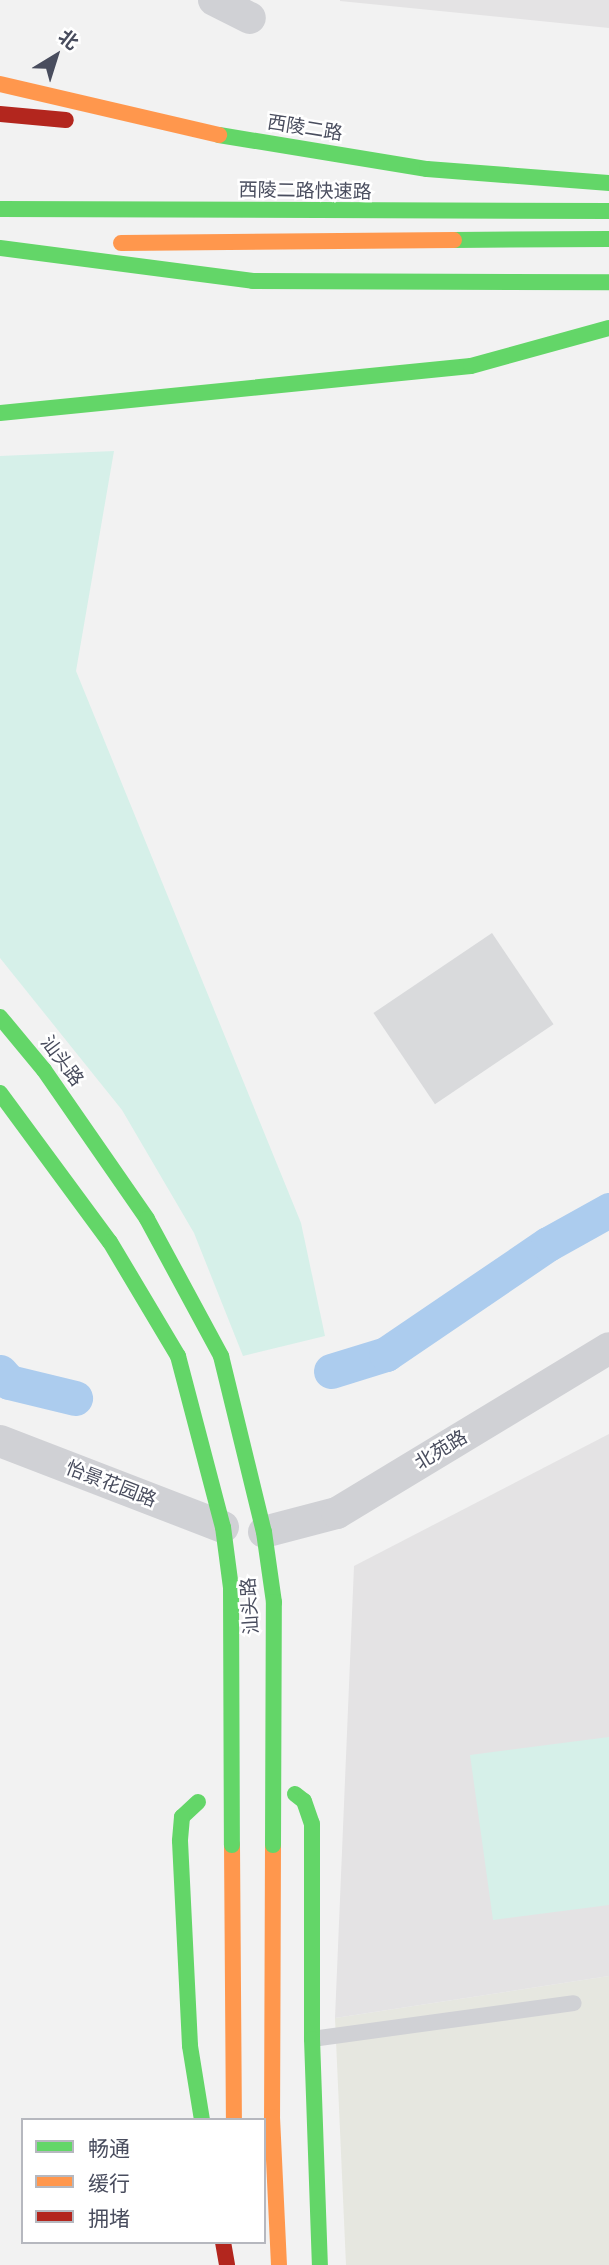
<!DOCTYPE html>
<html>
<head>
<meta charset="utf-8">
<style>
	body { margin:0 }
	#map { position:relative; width:609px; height:2265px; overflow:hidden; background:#f2f2f2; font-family:"PT Sans Narrow","Noto Sans SC",sans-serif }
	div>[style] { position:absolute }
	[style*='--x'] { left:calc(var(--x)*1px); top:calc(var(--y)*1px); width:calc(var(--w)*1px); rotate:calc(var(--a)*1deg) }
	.commercial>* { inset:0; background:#e6e7e0 }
	.education>* { inset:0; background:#e4e3e4 }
	.green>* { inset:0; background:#d6f0e9 }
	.canal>* { height:35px; margin:-17.5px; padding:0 17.5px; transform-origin:17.5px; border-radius:17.5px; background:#acccee }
	.building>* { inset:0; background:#d9dadc; transform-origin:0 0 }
	.lane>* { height:16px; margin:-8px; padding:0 8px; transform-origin:8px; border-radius:8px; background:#d0d1d5 }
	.street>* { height:32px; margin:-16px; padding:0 16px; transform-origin:16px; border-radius:16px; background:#d0d1d5 }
	.fast>* { height:16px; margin:-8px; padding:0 8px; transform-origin:8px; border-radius:8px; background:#63d668 }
	.slow>* { height:16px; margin:-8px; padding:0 8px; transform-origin:8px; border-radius:8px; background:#ff974d }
	.jam>* { height:16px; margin:-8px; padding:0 8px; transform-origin:8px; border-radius:8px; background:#b3261e }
	.fast-bridge>* { height:16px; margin:-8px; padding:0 8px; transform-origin:8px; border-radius:8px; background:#63d668 }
	span { translate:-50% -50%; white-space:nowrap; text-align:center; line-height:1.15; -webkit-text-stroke:5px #fff; paint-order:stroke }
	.street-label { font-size:19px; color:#494d5e }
	.legend { position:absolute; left:21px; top:2118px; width:245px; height:126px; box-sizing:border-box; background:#fff; border:2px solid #b6b8bf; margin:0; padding:9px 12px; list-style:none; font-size:21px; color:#494d5e }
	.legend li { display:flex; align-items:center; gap:14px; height:35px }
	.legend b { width:35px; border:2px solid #b6b8bf }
	.north { position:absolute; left:21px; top:21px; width:70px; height:70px; -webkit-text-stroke:5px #fff; paint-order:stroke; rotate:38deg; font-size:19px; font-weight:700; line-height:28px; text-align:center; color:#494d5e }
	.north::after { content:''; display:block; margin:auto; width:24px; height:32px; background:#494d5e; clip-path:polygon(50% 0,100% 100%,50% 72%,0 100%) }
</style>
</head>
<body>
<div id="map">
	<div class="commercial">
		<i style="clip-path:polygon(609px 1976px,609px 2265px,346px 2265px,335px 2018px)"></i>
	</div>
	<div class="education">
		<i style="clip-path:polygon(340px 0,609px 0,609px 28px,340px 1px)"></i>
		<i style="clip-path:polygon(609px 1434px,609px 1976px,335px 2018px,354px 1566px)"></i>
	</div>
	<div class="green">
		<i style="clip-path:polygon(114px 451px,76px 671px,301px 1223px,325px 1336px,243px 1356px,194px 1233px,122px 1110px,0 958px,0 456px)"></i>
		<i style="clip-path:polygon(609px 1737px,609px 1905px,493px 1920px,470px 1755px)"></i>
	</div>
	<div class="canal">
		<i style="--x:331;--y:1371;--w:58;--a:-17.2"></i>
		<i style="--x:386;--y:1354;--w:196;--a:-34.2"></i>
		<i style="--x:548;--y:1244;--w:70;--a:-29.1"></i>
		<i style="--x:0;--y:1372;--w:13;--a:48"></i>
		<i style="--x:9;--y:1382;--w:68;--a:13.6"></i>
	</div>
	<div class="building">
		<i style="left:492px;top:933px;width:110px;height:143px;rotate:56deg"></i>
	</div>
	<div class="lane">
		<i style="--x:312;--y:2039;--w:264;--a:-7.8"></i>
	</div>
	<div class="street">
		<i style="--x:214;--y:0;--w:40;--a:26.6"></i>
		<i style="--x:0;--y:1441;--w:239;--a:21.1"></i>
		<i style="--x:264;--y:1532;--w:75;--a:-14.6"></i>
		<i style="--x:337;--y:1513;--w:318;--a:-31.2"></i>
	</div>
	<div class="fast">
		<i style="--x:219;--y:135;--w:211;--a:9.3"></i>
		<i style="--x:427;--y:169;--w:183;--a:4.4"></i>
		<i style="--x:0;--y:209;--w:609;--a:0.19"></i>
		<i style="--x:454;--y:240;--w:155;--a:-0.4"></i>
		<i style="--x:0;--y:248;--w:255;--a:7.4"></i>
		<i style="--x:253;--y:281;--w:356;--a:0.2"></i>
		<i style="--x:0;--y:413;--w:473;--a:-5.7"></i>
		<i style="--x:471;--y:366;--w:143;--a:-15.4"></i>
		<i style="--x:0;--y:1017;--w:69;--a:50.3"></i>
		<i style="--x:44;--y:1070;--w:181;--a:55.3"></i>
		<i style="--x:147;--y:1219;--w:156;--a:61.6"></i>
		<i style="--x:221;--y:1356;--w:181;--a:76.3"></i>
		<i style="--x:264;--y:1532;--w:71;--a:81.9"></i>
		<i style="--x:0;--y:1093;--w:185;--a:53.6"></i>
		<i style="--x:110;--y:1242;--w:133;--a:59.2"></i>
		<i style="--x:178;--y:1356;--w:177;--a:75.3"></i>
		<i style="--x:223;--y:1527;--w:62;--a:82.5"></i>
		<i style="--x:295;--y:1794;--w:11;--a:38"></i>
		<i style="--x:304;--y:1801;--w:24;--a:71"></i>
		<i style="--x:312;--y:1824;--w:215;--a:90"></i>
		<i style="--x:312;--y:2039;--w:226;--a:88"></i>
		<i style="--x:198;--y:1802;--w:22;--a:137"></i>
		<i style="--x:182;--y:1817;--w:24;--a:95"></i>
		<i style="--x:180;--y:1841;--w:205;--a:87.2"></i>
		<i style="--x:190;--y:2046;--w:75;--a:80.8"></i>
	</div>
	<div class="slow">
		<i style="--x:0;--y:84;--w:225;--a:13.1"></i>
		<i style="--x:121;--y:243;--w:333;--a:-0.5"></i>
		<i style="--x:232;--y:1845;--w:275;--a:89.6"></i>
		<i style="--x:273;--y:1845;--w:272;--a:90.2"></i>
		<i style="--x:272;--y:2117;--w:148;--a:87.3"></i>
	</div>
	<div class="jam">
		<i style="--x:0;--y:114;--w:66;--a:5.2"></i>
		<i style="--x:223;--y:2242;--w:23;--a:80"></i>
	</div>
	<div class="fast-bridge">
		<i style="--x:231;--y:1588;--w:257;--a:89.8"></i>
		<i style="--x:273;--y:1845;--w:243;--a:-89.8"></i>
	</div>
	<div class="street-label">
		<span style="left:305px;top:128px;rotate:9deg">西陵二路</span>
		<span style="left:305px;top:191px;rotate:1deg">西陵二路快速路</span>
		<span style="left:62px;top:1061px;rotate:53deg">汕头路</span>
		<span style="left:441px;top:1450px;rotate:-31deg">北苑路</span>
		<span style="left:111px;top:1484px;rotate:21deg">怡景花园路</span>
		<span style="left:250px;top:1606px;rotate:-94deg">汕头路</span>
	</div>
	<ul class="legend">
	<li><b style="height:9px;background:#63d668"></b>畅通</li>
	<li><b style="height:9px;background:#ff974d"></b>缓行</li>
	<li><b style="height:9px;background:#b3261e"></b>拥堵</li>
	</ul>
	<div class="north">北</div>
</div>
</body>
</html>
